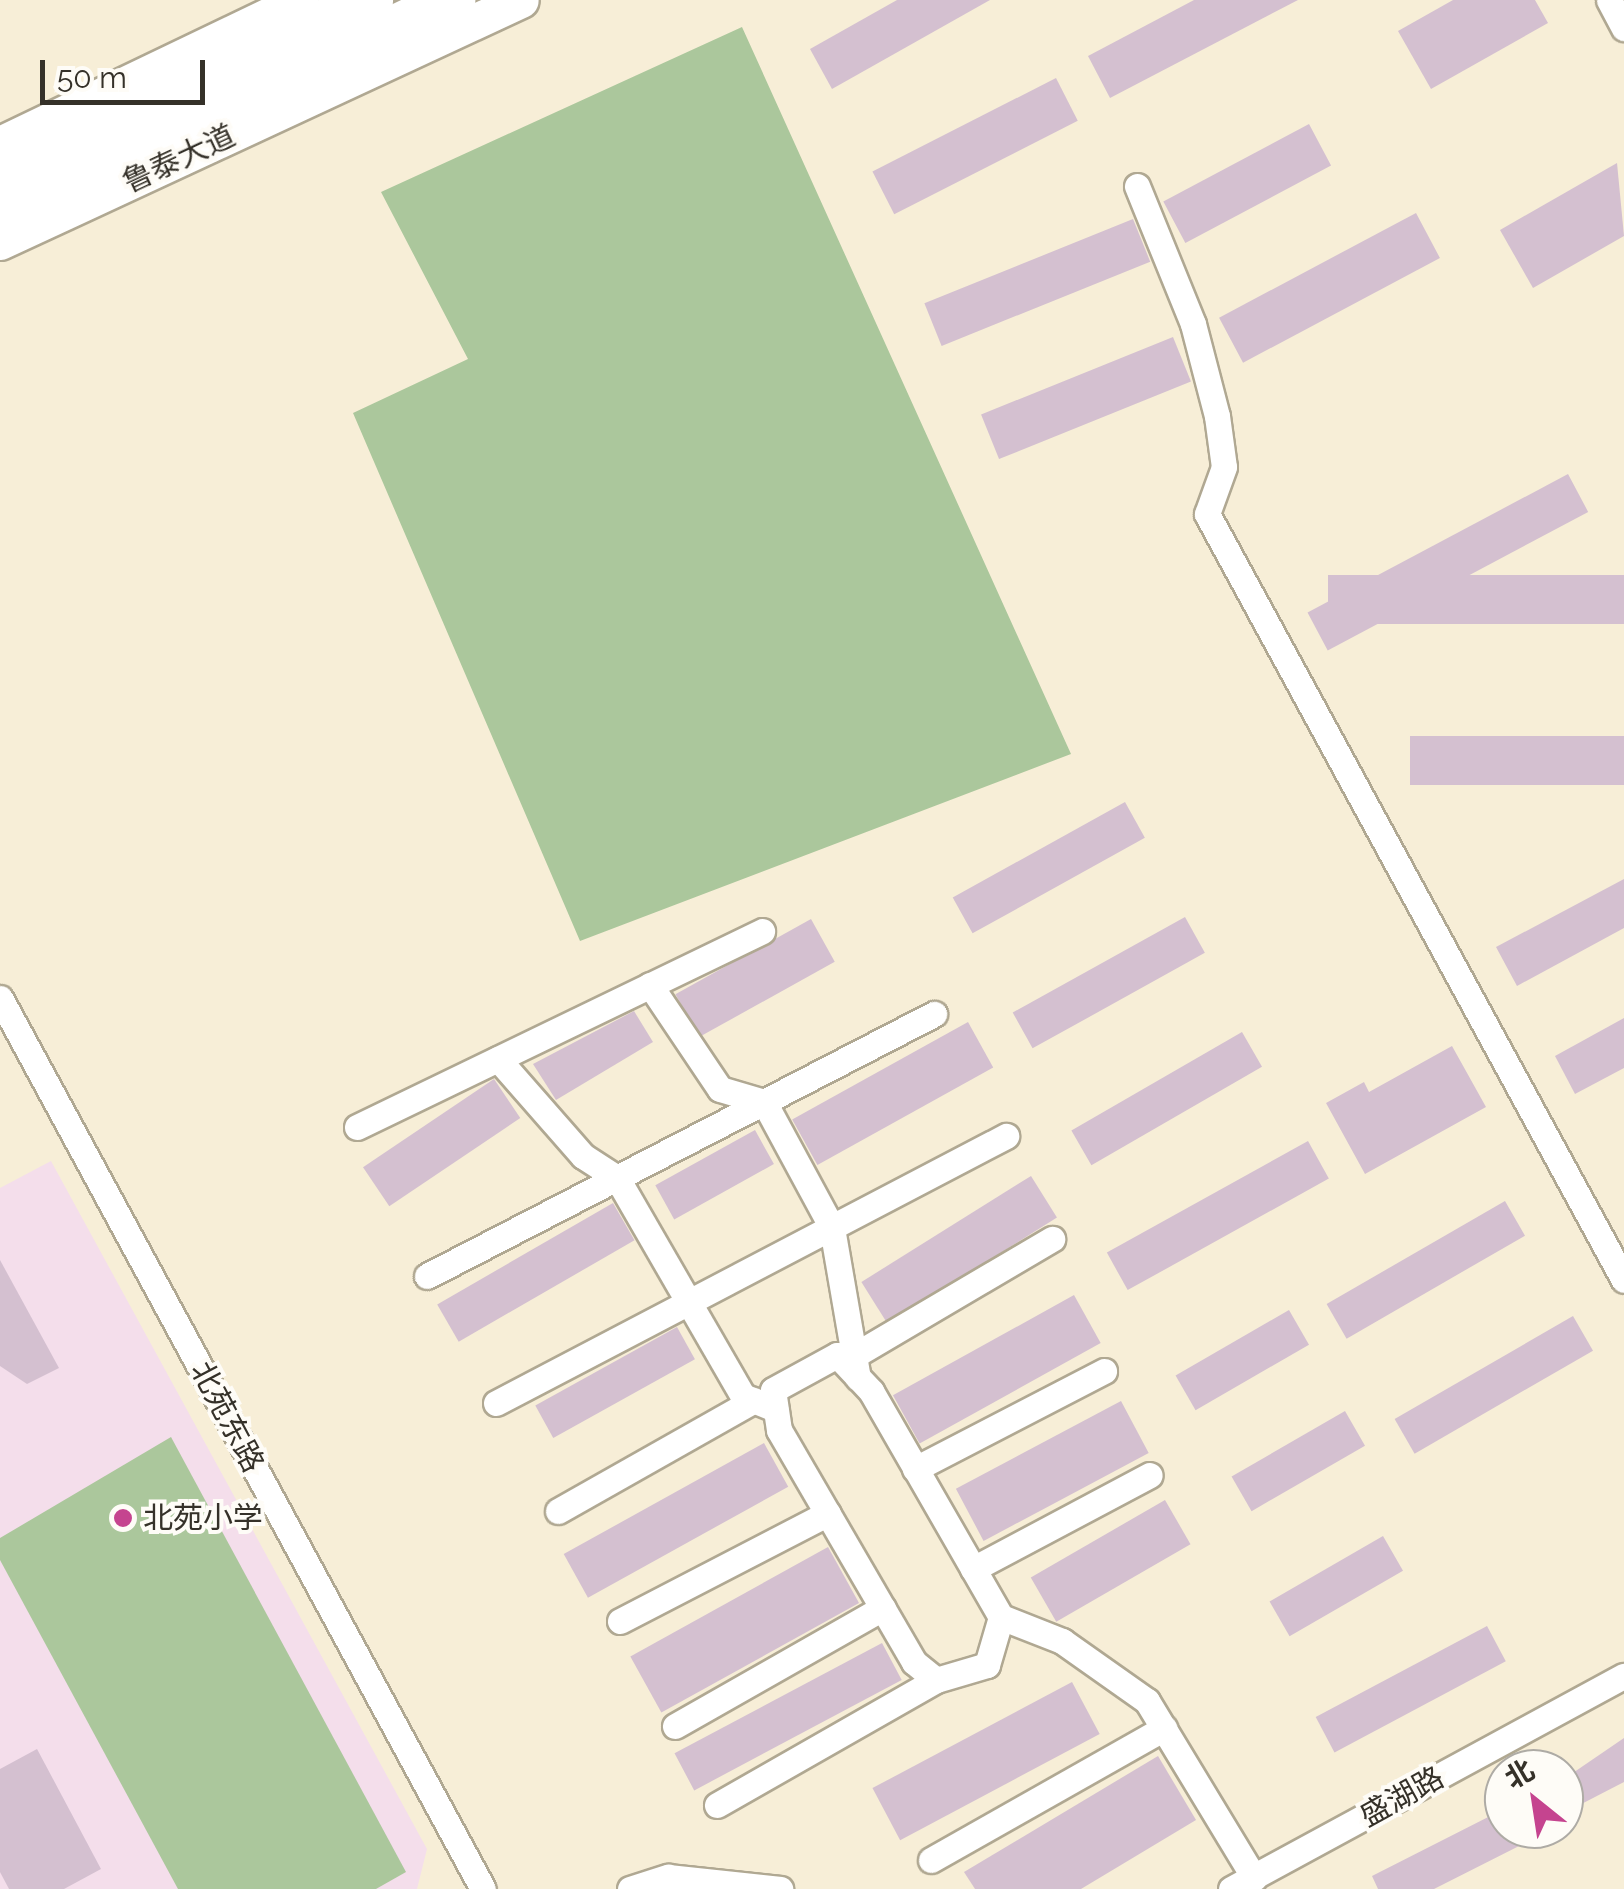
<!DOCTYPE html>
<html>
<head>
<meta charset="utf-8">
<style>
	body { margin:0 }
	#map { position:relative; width:1624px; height:1889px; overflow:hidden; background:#f7eed7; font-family:Raleway,"Noto Sans SC",sans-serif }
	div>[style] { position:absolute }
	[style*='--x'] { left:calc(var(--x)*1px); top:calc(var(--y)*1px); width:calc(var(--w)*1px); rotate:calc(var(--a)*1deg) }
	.education>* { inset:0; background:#f4deeb }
	.green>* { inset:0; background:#abc79c }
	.building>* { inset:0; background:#d4c0d0; transform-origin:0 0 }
	.roads { filter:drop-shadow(2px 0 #b0a892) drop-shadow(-2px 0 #b0a892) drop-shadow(0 2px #b0a892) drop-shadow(0 -2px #b0a892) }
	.street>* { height:25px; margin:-12.5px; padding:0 12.5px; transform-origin:12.5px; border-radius:12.5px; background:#fff }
	.secondary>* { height:35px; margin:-17.5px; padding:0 17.5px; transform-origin:17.5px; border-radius:17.5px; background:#fff }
	.highway>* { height:45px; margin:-22.5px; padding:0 22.5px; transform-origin:22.5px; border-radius:22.5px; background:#fff }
	.dots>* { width:28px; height:28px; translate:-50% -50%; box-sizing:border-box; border:5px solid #fefcf7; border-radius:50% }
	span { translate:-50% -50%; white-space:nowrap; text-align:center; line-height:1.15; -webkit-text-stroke:8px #fefcf7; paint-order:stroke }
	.street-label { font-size:30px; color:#353129 }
	.poi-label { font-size:30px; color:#353129 }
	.left { translate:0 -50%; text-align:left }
	.north { position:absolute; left:1484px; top:1749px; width:100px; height:100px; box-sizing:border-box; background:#fefcf7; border:2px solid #aeaba5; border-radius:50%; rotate:330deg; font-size:28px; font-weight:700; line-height:40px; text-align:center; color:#353129 }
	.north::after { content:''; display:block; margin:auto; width:35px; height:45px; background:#c5448f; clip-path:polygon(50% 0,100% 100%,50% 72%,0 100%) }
	.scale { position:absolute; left:40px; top:60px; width:165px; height:45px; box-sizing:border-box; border:5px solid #353129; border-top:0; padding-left:12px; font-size:30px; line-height:35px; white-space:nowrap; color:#353129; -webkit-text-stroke:8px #fefcf7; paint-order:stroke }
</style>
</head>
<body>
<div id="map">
	<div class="education">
		<i style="clip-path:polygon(51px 1161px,427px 1849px,417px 1889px,0 1889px,0 1188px)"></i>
	</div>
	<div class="green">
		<i style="clip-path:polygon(742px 27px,1071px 754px,580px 941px,353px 413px,468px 359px,381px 192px)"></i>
		<i style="clip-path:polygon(171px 1437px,406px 1872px,376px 1889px,178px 1889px,0 1560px,0 1538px)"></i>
	</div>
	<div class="building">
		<i style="clip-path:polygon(897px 0,990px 0,832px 89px,810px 49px)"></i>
		<i style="clip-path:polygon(1194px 0,1298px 0,1110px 98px,1088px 56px)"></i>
		<i style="clip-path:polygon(1453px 0,1535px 0,1548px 23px,1431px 89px,1398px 31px)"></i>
		<i style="left:1056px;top:78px;width:48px;height:206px;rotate:63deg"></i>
		<i style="left:1309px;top:124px;width:47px;height:165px;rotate:62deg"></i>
		<i style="clip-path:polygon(1617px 163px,1624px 236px,1533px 288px,1500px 230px)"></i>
		<i style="left:1416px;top:213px;width:51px;height:223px;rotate:62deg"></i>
		<i style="left:1133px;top:219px;width:46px;height:225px;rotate:68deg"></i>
		<i style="left:1173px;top:337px;width:48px;height:207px;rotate:68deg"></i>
		<i style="left:1568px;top:474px;width:43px;height:295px;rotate:62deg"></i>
		<i style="left:1624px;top:575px;width:49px;height:296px;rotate:90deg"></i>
		<i style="left:1624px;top:736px;width:49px;height:214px;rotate:90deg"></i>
		<i style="left:1125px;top:802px;width:41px;height:197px;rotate:61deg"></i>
		<i style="clip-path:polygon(1624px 879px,1624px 928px,1517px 986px,1496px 947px)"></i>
		<i style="left:1185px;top:917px;width:41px;height:197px;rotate:61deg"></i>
		<i style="left:811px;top:919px;width:49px;height:155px;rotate:61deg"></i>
		<i style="clip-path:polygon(634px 1011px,653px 1042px,556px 1100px,533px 1064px)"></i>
		<i style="clip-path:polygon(1624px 1018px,1624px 1068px,1575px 1094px,1555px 1056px)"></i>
		<i style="left:968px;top:1022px;width:52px;height:201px;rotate:61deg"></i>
		<i style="left:1242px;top:1032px;width:40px;height:197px;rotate:60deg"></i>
		<i style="clip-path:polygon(1452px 1046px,1486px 1107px,1365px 1174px,1326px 1103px,1364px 1082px,1369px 1092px)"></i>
		<i style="left:494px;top:1079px;width:47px;height:158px;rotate:56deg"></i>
		<i style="left:755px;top:1130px;width:39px;height:114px;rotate:61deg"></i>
		<i style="left:1308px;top:1141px;width:43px;height:230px;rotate:61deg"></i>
		<i style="left:1031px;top:1176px;width:49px;height:200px;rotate:58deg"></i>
		<i style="left:1505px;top:1201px;width:40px;height:206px;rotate:60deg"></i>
		<i style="left:613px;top:1203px;width:43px;height:203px;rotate:60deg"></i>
		<i style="clip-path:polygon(0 1260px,59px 1368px,27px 1384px,0 1366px)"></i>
		<i style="left:1074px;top:1295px;width:55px;height:207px;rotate:61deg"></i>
		<i style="left:1289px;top:1310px;width:40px;height:131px;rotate:60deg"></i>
		<i style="left:1573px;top:1316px;width:40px;height:206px;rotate:60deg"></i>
		<i style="left:677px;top:1327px;width:37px;height:162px;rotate:61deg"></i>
		<i style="left:1121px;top:1401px;width:59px;height:187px;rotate:62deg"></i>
		<i style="left:1345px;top:1411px;width:40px;height:131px;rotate:60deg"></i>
		<i style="left:764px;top:1443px;width:50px;height:229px;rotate:61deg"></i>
		<i style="left:1165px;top:1500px;width:51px;height:155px;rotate:60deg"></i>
		<i style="left:1383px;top:1536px;width:40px;height:131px;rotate:60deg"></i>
		<i style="left:828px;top:1547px;width:64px;height:226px;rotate:61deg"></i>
		<i style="left:1487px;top:1626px;width:40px;height:194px;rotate:62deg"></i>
		<i style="left:882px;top:1643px;width:42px;height:235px;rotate:62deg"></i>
		<i style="left:1072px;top:1682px;width:59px;height:226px;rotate:62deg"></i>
		<i style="clip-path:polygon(1624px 1738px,1624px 1782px,1564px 1813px,1564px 1779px)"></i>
		<i style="clip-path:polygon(37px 1749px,101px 1869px,64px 1889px,9px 1889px,0 1872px,0 1769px)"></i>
		<i style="clip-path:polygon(1158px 1756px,1196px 1820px,1081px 1889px,975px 1889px,964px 1872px)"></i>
		<i style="clip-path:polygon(1504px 1809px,1504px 1829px,1553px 1829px,1434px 1889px,1378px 1889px,1372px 1876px)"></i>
	</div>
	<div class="roads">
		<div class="street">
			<i style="--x:1609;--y:0;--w:32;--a:62"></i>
			<i style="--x:1137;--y:186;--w:149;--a:67.9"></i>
			<i style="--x:1193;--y:324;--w:95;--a:75.4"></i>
			<i style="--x:1217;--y:416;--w:51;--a:82.2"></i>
			<i style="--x:1224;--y:467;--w:50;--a:109.9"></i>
			<i style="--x:1207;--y:514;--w:872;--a:61.44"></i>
			<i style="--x:650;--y:985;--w:125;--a:56.1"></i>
			<i style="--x:720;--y:1089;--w:46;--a:16.5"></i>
			<i style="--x:764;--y:1102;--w:143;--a:61.6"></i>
			<i style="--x:832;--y:1228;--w:152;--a:80.2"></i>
			<i style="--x:0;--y:998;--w:1013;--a:61.54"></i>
			<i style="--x:498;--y:1059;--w:129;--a:48.8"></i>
			<i style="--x:583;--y:1156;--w:40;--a:32.9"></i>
			<i style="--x:617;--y:1178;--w:252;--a:60"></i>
			<i style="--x:743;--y:1396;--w:35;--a:22"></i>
			<i style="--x:357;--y:1127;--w:450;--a:-25.8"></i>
			<i style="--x:427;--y:1276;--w:571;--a:-27.33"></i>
			<i style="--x:855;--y:1355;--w:229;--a:-30.5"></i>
			<i style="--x:496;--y:1403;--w:576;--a:-27.63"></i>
			<i style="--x:915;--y:1469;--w:213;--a:-27.4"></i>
			<i style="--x:558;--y:1511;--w:225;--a:-29.5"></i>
			<i style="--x:973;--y:1569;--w:200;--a:-28"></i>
			<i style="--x:1001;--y:1617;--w:50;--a:106.3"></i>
			<i style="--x:987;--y:1665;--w:53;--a:163.6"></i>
			<i style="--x:936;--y:1680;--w:28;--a:-141"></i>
			<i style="--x:914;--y:1662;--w:268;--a:-120.2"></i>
			<i style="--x:779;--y:1430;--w:40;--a:-98.5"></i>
			<i style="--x:773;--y:1390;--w:73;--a:-28.7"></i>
			<i style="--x:837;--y:1355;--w:50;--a:46.6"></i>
			<i style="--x:871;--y:1391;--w:261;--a:60.1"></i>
			<i style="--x:1001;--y:1617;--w:66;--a:21.5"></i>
			<i style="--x:1062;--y:1641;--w:104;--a:35.2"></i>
			<i style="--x:1147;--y:1701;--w:207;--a:58.8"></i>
			<i style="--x:620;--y:1621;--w:234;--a:-27.4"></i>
			<i style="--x:675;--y:1726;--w:239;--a:-29.6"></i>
			<i style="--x:717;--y:1805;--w:252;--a:-29.7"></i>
			<i style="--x:931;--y:1860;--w:268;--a:-29.5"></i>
			<i style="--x:630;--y:1889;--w:40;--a:-18"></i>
			<i style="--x:668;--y:1877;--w:113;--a:6.1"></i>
			<i style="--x:1231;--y:1889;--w:447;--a:-28.5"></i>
		</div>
		<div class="secondary">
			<i style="--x:0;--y:144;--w:333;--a:-25.6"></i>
			<i style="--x:0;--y:242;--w:574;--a:-24.91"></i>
		</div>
		<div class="highway">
			<i style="--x:0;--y:174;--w:409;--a:-25.2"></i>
			<i style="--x:0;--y:215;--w:501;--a:-25.44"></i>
		</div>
	</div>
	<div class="dots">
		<i style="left:123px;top:1518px;background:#c5448f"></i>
	</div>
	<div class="street-label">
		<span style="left:179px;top:159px;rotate:-25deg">鲁泰大道</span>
		<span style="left:227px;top:1417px;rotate:62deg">北苑东路</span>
		<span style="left:1402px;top:1797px;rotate:-29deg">盛湖路</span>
	</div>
	<div class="poi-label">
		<span class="left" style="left:143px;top:1518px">北苑小学</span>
	</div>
	<div class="north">北</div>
	<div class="scale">50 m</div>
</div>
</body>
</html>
